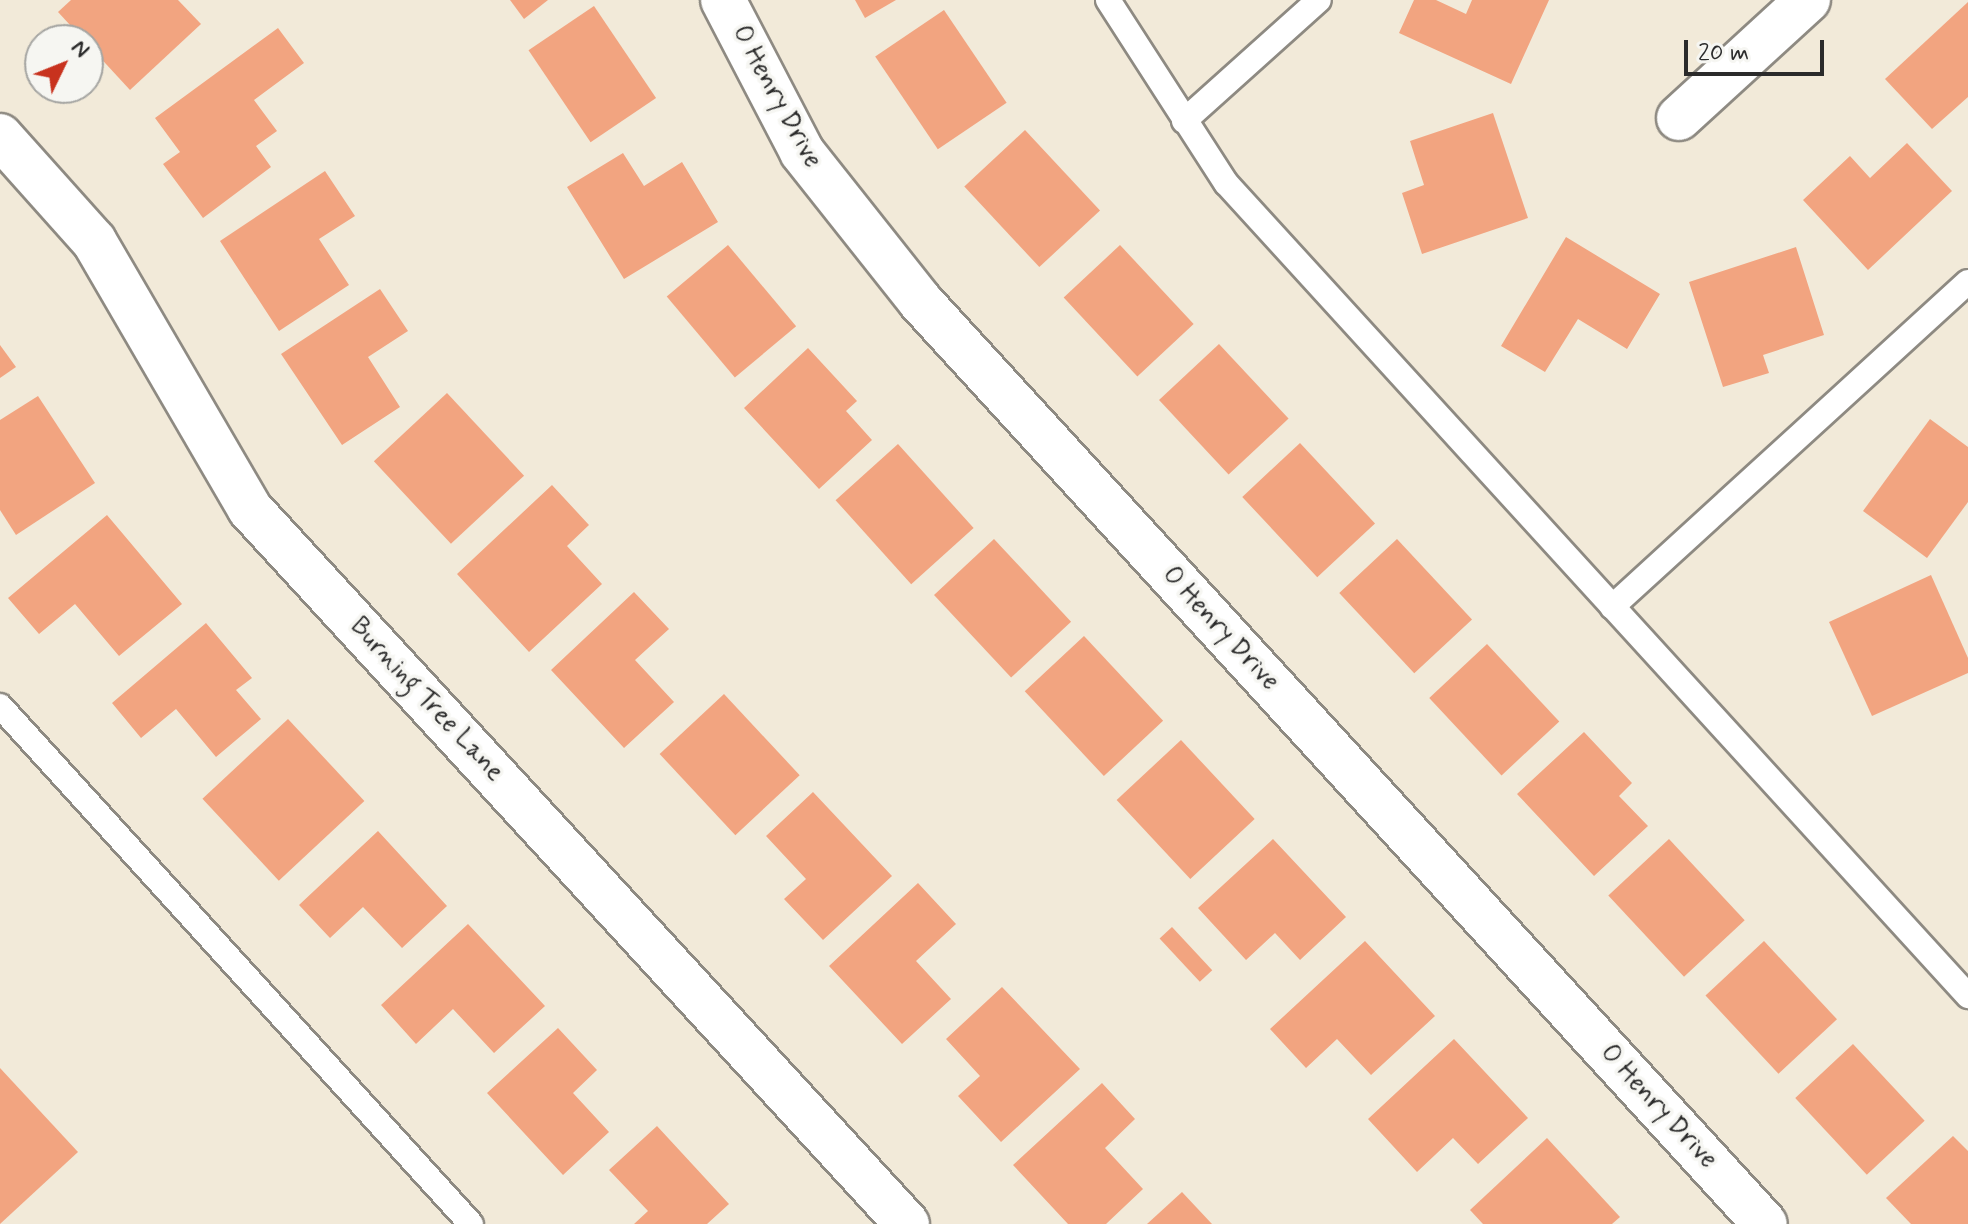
<!DOCTYPE html>
<html>
<head>
<meta charset="utf-8">
<style>
	body { margin:0 }
	#map { position:relative; width:1968px; height:1224px; overflow:hidden; background:#f2ead9; font-family:Mynerve,sans-serif }
	div>[style] { position:absolute }
	[style*='--x'] { left:calc(var(--x)*1px); top:calc(var(--y)*1px); width:calc(var(--w)*1px); rotate:calc(var(--a)*1deg) }
	.building>* { inset:0; background:#f2a480; transform-origin:0 0 }
	.roads { filter:drop-shadow(2px 0 #8e8a82) drop-shadow(-2px 0 #8e8a82) drop-shadow(0 2px #8e8a82) drop-shadow(0 -2px #8e8a82) }
	.service>* { height:24px; margin:-12px; padding:0 12px; transform-origin:12px; border-radius:12px; background:#fff }
	.minor>* { height:44px; margin:-22px; padding:0 22px; transform-origin:22px; border-radius:22px; background:#fff }
	span { translate:-50% -50%; white-space:nowrap; text-align:center; line-height:1.15; -webkit-text-stroke:7px #f6f6f2; paint-order:stroke }
	.street-label { font-size:26px; color:#2b2b2b }
	.north { position:absolute; left:24px; top:24px; width:80px; height:80px; box-sizing:border-box; background:#f6f6f2; border:2px solid #a5a5a2; border-radius:50%; rotate:47deg; font-size:22px; font-weight:700; line-height:32px; text-align:center; color:#2b2b2b }
	.north::after { content:''; display:block; margin:auto; width:28px; height:36px; background:#c8321e; clip-path:polygon(50% 0,100% 100%,50% 72%,0 100%) }
	.scale { position:absolute; left:1684px; top:40px; width:140px; height:36px; box-sizing:border-box; border:4px solid #2b2b2b; border-top:0; padding-left:10px; font-size:24px; line-height:28px; white-space:nowrap; color:#2b2b2b; -webkit-text-stroke:6px #f6f6f2; paint-order:stroke }
</style>
</head>
<body>
<div id="map">
	<div class="building">
		<i style="clip-path:polygon(71px 0,178px 0,201px 24px,130px 90px,58px 12px)"></i>
		<i style="clip-path:polygon(510px 0,548px 0,524px 19px)"></i>
		<i style="clip-path:polygon(855px 0,896px 0,865px 18px)"></i>
		<i style="clip-path:polygon(1414px 0,1436px 0,1466px 14px,1472px 0,1549px 0,1511px 84px,1399px 33px)"></i>
		<i style="clip-path:polygon(1968px 2px,1968px 97px,1932px 129px,1885px 79px)"></i>
		<i style="left:594px;top:6px;width:111px;height:79px;rotate:56deg"></i>
		<i style="left:944px;top:10px;width:112px;height:83px;rotate:56deg"></i>
		<i style="clip-path:polygon(278px 28px,304px 63px,254px 100px,277px 131px,256px 146px,271px 167px,203px 218px,163px 164px,180px 152px,155px 118px)"></i>
		<i style="clip-path:polygon(1493px 113px,1528px 218px,1422px 254px,1402px 193px,1424px 185px,1410px 141px)"></i>
		<i style="left:1025px;top:130px;width:110px;height:83px;rotate:47deg"></i>
		<i style="clip-path:polygon(1907px 143px,1952px 191px,1868px 270px,1803px 200px,1850px 156px,1870px 178px)"></i>
		<i style="clip-path:polygon(623px 153px,644px 186px,682px 162px,718px 222px,624px 279px,567px 187px)"></i>
		<i style="clip-path:polygon(325px 171px,355px 216px,319px 239px,349px 285px,279px 331px,220px 241px)"></i>
		<i style="clip-path:polygon(1566px 237px,1660px 294px,1627px 349px,1578px 319px,1545px 372px,1501px 346px)"></i>
		<i style="left:728px;top:245px;width:106px;height:80px;rotate:50deg"></i>
		<i style="left:1120px;top:245px;width:108px;height:77px;rotate:47deg"></i>
		<i style="clip-path:polygon(1796px 247px,1824px 335px,1763px 355px,1769px 373px,1723px 387px,1689px 282px)"></i>
		<i style="clip-path:polygon(380px 289px,408px 331px,368px 357px,400px 407px,342px 445px,281px 354px)"></i>
		<i style="left:1219px;top:344px;width:102px;height:82px;rotate:47deg"></i>
		<i style="clip-path:polygon(0 345px,16px 367px,0 378px)"></i>
		<i style="clip-path:polygon(808px 348px,857px 401px,846px 411px,872px 440px,819px 489px,744px 408px)"></i>
		<i style="left:447px;top:393px;width:113px;height:100px;rotate:47deg"></i>
		<i style="clip-path:polygon(38px 396px,95px 483px,16px 535px,0 510px,0 420px)"></i>
		<i style="clip-path:polygon(1930px 419px,1968px 447px,1968px 502px,1927px 558px,1863px 511px)"></i>
		<i style="left:1300px;top:443px;width:110px;height:79px;rotate:47deg"></i>
		<i style="left:898px;top:444px;width:113px;height:84px;rotate:48deg"></i>
		<i style="clip-path:polygon(552px 485px,589px 525px,567px 546px,602px 584px,529px 652px,457px 574px)"></i>
		<i style="clip-path:polygon(107px 515px,182px 604px,119px 656px,75px 604px,39px 634px,8px 598px)"></i>
		<i style="left:994px;top:539px;width:113px;height:82px;rotate:47deg"></i>
		<i style="left:1397px;top:539px;width:110px;height:79px;rotate:47deg"></i>
		<i style="clip-path:polygon(1931px 575px,1968px 658px,1968px 673px,1872px 716px,1829px 622px)"></i>
		<i style="clip-path:polygon(634px 592px,669px 629px,635px 660px,674px 702px,624px 748px,551px 670px)"></i>
		<i style="clip-path:polygon(206px 623px,252px 678px,236px 690px,261px 719px,216px 757px,176px 709px,141px 738px,112px 703px)"></i>
		<i style="left:1084px;top:636px;width:116px;height:81px;rotate:47deg"></i>
		<i style="left:1487px;top:644px;width:106px;height:79px;rotate:47deg"></i>
		<i style="left:724px;top:694px;width:111px;height:88px;rotate:47deg"></i>
		<i style="left:288px;top:719px;width:112px;height:117px;rotate:47deg"></i>
		<i style="clip-path:polygon(1584px 732px,1632px 783px,1619px 796px,1648px 826px,1594px 876px,1517px 794px)"></i>
		<i style="left:1181px;top:740px;width:108px;height:88px;rotate:47deg"></i>
		<i style="clip-path:polygon(813px 792px,892px 876px,823px 940px,784px 899px,806px 879px,766px 836px)"></i>
		<i style="clip-path:polygon(378px 831px,447px 906px,402px 948px,363px 907px,330px 938px,299px 905px)"></i>
		<i style="clip-path:polygon(1273px 839px,1346px 917px,1300px 960px,1275px 933px,1246px 960px,1198px 908px)"></i>
		<i style="left:1669px;top:839px;width:111px;height:83px;rotate:47deg"></i>
		<i style="clip-path:polygon(918px 883px,956px 924px,916px 961px,951px 999px,902px 1044px,829px 966px)"></i>
		<i style="clip-path:polygon(468px 924px,545px 1006px,494px 1053px,453px 1009px,416px 1044px,381px 1005px)"></i>
		<i style="left:1172px;top:927px;width:59px;height:17px;rotate:47deg"></i>
		<i style="clip-path:polygon(1365px 941px,1435px 1016px,1371px 1075px,1337px 1039px,1306px 1068px,1270px 1029px)"></i>
		<i style="left:1764px;top:941px;width:107px;height:80px;rotate:47deg"></i>
		<i style="clip-path:polygon(1002px 987px,1080px 1069px,1001px 1142px,958px 1096px,980px 1076px,946px 1039px)"></i>
		<i style="clip-path:polygon(558px 1028px,597px 1070px,573px 1093px,609px 1132px,563px 1175px,487px 1093px)"></i>
		<i style="clip-path:polygon(1454px 1039px,1528px 1118px,1478px 1164px,1453px 1138px,1417px 1172px,1368px 1119px)"></i>
		<i style="left:1853px;top:1044px;width:105px;height:79px;rotate:47deg"></i>
		<i style="clip-path:polygon(0 1068px,78px 1152px,0 1224px)"></i>
		<i style="clip-path:polygon(1102px 1083px,1135px 1119px,1105px 1148px,1143px 1189px,1106px 1224px,1068px 1224px,1013px 1165px)"></i>
		<i style="clip-path:polygon(657px 1126px,729px 1204px,707px 1224px,634px 1224px,648px 1211px,609px 1170px)"></i>
		<i style="clip-path:polygon(1953px 1136px,1968px 1151px,1968px 1224px,1911px 1224px,1886px 1198px)"></i>
		<i style="clip-path:polygon(1547px 1138px,1620px 1217px,1612px 1224px,1483px 1224px,1470px 1210px)"></i>
		<i style="clip-path:polygon(1182px 1192px,1212px 1224px,1147px 1224px)"></i>
	</div>
	<div class="roads">
		<div class="service">
			<i style="--x:1108;--y:0;--w:218;--a:57.2"></i>
			<i style="--x:1226;--y:183;--w:1101;--a:47.61"></i>
			<i style="--x:1184;--y:121;--w:181;--a:-41.9"></i>
			<i style="--x:1612;--y:607;--w:482;--a:-42.4"></i>
			<i style="--x:0;--y:706;--w:700;--a:47.72"></i>
		</div>
		<div class="minor">
			<i style="--x:723;--y:0;--w:171;--a:62.5"></i>
			<i style="--x:802;--y:152;--w:190;--a:51.6"></i>
			<i style="--x:920;--y:301;--w:1251;--a:47.53"></i>
			<i style="--x:1679;--y:118;--w:175;--a:-42.5"></i>
			<i style="--x:0;--y:136;--w:141;--a:48.2"></i>
			<i style="--x:94;--y:241;--w:310;--a:59.8"></i>
			<i style="--x:250;--y:509;--w:971;--a:47.42"></i>
		</div>
	</div>
	<div class="street-label">
		<span style="left:776px;top:97px;rotate:61deg">O Henry Drive</span>
		<span style="left:1220px;top:629px;rotate:47deg">O Henry Drive</span>
		<span style="left:426px;top:700px;rotate:47deg">Burning Tree Lane</span>
		<span style="left:1658px;top:1107px;rotate:47deg">O Henry Drive</span>
	</div>
	<div class="north">N</div>
	<div class="scale">20 m</div>
</div>
</body>
</html>
